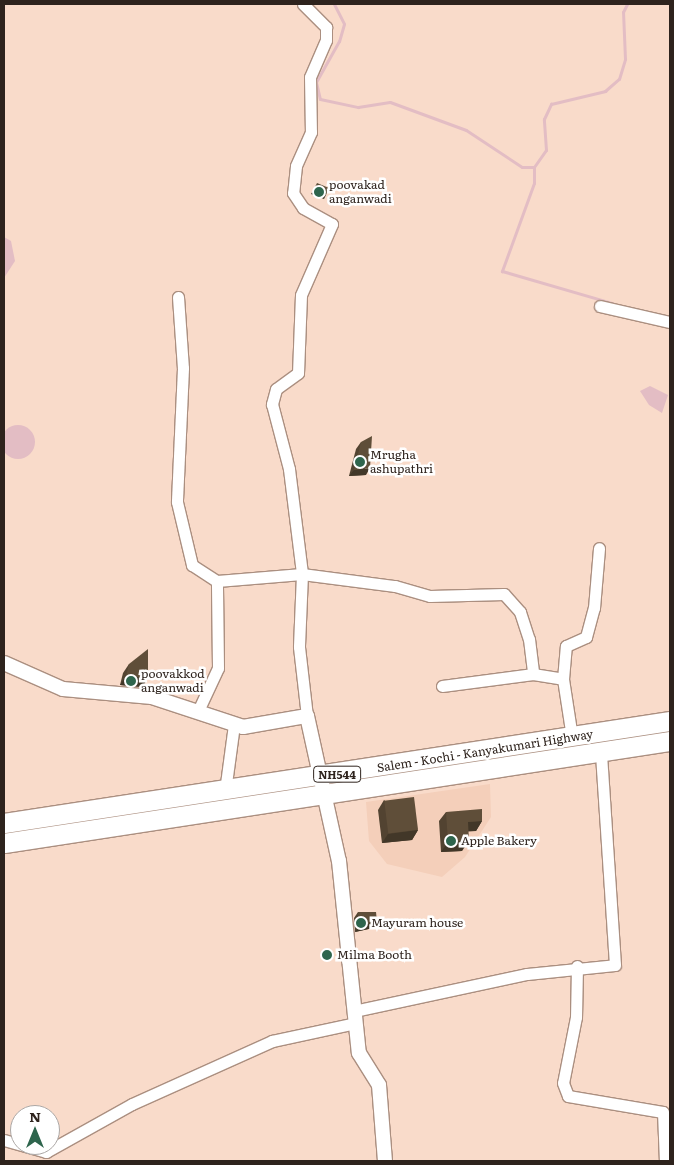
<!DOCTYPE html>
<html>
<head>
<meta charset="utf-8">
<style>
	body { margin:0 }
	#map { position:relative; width:674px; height:1165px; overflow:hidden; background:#f9dbca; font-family:Literata,serif }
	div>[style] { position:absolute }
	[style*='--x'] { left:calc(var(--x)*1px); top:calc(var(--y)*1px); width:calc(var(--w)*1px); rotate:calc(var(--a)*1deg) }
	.built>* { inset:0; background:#f4cfba }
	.water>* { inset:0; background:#e3bdc4 }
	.round { border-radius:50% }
	.stream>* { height:3px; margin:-1.5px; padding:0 1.5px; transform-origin:1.5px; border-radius:1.5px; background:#e3bdc4 }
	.roads { filter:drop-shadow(1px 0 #ab8f80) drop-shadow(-1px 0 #ab8f80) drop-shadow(0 1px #ab8f80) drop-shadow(0 -1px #ab8f80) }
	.minor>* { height:11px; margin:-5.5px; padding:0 5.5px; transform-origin:5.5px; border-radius:5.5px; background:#fff }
	.tertiary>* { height:14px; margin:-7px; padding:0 7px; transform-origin:7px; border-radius:7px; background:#fff }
	.trunk>* { height:19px; margin:-9.5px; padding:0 9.5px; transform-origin:9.5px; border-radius:9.5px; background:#fff }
	.wall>* { inset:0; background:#524331 }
	.shaded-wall>* { inset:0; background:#423728 }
	.building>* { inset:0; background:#5f4e39; transform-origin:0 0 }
	.dots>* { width:14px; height:14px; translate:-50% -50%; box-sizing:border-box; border:2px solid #fff; border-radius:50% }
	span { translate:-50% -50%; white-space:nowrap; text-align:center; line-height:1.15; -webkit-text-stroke:5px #fff; paint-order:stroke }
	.shield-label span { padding:1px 4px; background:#fff; border:1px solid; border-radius:4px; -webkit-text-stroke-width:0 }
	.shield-label { font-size:11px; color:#2e231d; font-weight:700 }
	.poi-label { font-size:12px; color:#2e231d }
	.left { translate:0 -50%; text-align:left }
	.street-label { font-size:12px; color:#2e231d }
	.frame { position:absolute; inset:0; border:5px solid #2e231d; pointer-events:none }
	.north { position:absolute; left:10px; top:1105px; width:50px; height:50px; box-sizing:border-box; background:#fff; border:1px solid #aba7a5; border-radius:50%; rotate:0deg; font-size:14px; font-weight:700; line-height:20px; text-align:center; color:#2e231d }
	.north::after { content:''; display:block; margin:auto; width:18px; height:22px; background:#2e654d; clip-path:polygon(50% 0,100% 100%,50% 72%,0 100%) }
</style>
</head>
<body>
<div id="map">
	<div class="built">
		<i style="clip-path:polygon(490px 784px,491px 817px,465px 857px,442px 877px,387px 864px,369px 841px,366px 802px)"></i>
	</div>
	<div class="water">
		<i style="clip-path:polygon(4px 237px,11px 241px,15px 261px,4px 278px)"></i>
		<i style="clip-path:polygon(650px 386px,668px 395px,662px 413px,649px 405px,640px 391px)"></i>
		<i class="round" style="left:1px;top:425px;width:34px;height:34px"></i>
	</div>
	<div class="stream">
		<i style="--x:334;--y:4;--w:22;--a:63"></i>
		<i style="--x:344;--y:24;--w:18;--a:106"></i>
		<i style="--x:339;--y:41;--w:47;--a:119.3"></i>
		<i style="--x:316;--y:82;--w:17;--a:77"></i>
		<i style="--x:320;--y:99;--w:39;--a:12"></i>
		<i style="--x:358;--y:107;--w:32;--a:-9"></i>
		<i style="--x:390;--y:102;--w:81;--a:20.2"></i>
		<i style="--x:466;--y:130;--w:67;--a:33.5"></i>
		<i style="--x:522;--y:167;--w:12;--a:0"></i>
		<i style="--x:534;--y:167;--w:21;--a:-55"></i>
		<i style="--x:546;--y:150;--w:31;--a:-94"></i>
		<i style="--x:544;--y:119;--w:17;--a:-65"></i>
		<i style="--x:551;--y:104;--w:56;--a:-13.5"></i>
		<i style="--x:605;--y:91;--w:18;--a:-41"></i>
		<i style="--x:619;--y:79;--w:21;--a:-73"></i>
		<i style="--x:625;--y:59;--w:47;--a:-92.4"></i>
		<i style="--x:623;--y:12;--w:9;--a:-63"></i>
		<i style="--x:534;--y:167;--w:16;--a:90"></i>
		<i style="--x:534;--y:183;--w:94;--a:110"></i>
		<i style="--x:502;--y:271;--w:115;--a:16.2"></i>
	</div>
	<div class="roads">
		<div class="minor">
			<i style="--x:303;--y:4;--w:33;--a:45"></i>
			<i style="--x:326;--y:27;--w:13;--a:90"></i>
			<i style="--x:326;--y:40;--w:40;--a:113.4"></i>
			<i style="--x:310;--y:77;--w:55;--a:89"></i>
			<i style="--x:311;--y:132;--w:37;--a:114"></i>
			<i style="--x:296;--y:166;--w:27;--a:96"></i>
			<i style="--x:293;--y:193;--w:18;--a:56"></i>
			<i style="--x:303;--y:208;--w:33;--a:29"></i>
			<i style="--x:332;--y:224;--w:77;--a:113.6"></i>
			<i style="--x:301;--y:295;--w:78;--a:92.2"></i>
			<i style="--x:298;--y:373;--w:27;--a:144"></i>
			<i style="--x:276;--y:389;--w:16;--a:105"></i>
			<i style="--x:272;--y:404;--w:67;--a:75.3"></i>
			<i style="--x:289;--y:469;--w:106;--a:82.9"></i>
			<i style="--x:302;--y:574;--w:73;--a:92.4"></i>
			<i style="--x:299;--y:647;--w:69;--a:83.4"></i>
			<i style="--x:178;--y:297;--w:71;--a:86"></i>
			<i style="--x:183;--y:368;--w:134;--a:92.6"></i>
			<i style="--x:177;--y:502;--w:65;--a:76.6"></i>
			<i style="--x:192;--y:565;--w:30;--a:33"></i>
			<i style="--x:217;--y:581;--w:85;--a:-4.7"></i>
			<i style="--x:302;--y:574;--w:94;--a:7.4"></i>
			<i style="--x:395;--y:586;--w:36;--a:16"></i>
			<i style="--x:430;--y:596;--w:74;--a:-1.5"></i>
			<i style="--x:504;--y:594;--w:24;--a:48"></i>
			<i style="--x:520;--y:612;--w:28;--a:72"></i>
			<i style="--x:529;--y:639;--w:35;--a:83"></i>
			<i style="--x:600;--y:306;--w:72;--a:12.9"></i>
			<i style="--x:563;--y:679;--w:33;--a:-85"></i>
			<i style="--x:566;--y:646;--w:22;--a:-24"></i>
			<i style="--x:586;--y:637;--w:30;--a:-75"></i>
			<i style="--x:594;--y:608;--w:60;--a:-85.2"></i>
			<i style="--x:442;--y:686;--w:92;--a:-7.5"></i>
			<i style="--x:533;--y:674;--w:30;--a:9"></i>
			<i style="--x:563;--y:679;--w:59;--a:81.2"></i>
			<i style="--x:198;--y:711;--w:47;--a:-65.1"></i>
			<i style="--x:218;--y:668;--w:87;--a:-90.7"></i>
			<i style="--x:225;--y:791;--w:68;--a:-82.3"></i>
			<i style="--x:577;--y:966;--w:51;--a:91.1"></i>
			<i style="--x:576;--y:1017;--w:67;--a:101.1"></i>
			<i style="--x:563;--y:1083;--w:14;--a:69"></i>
			<i style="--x:568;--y:1096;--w:96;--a:9.6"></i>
			<i style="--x:663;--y:1112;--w:49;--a:87.7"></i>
			<i style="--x:354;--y:1011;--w:177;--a:-12.1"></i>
			<i style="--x:527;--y:974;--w:88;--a:-5.8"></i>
			<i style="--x:615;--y:965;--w:213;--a:-93.8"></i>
			<i style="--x:4;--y:1140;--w:44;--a:15.9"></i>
			<i style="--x:46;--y:1152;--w:98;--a:-29.2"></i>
			<i style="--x:132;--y:1104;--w:154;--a:-24.2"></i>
			<i style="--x:272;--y:1041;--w:85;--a:-12.2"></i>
		</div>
		<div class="tertiary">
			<i style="--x:4;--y:663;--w:64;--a:23.8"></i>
			<i style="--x:63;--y:689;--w:89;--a:5.1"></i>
			<i style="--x:152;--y:697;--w:96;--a:18.2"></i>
			<i style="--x:243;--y:727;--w:65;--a:-9.8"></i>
			<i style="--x:307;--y:716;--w:148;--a:77.6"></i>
			<i style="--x:339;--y:861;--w:193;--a:84.1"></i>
			<i style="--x:359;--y:1053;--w:38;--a:58"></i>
			<i style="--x:379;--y:1085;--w:76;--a:85.5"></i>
		</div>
		<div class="trunk">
			<i style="--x:4;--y:823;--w:674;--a:-8.71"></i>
			<i style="--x:4;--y:843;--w:674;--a:-8.71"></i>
		</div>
	</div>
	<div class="wall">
		<i style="clip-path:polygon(361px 442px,366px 475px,349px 476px,356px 449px)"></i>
		<i style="clip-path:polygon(129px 664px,148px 678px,142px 687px,120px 685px,123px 673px)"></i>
		<i style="clip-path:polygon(384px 800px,418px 830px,412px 840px,382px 843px,378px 810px)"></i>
		<i style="clip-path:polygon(446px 812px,482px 821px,476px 831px,468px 831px,462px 851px,441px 852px,439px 821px)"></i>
		<i style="clip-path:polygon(358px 912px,377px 922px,373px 928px,355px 932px,354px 918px)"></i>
	</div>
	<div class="shaded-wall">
		<i style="clip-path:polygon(313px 191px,326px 195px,324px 199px,311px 194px)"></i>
		<i style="clip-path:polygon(370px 468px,366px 475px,349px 476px,354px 470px)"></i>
		<i style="clip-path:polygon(126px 676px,148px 678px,142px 687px,120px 685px)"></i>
		<i style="clip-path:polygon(482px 821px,476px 831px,461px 832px,468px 822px)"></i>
		<i style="clip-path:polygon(418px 830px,412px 840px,382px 843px,388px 834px)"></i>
		<i style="clip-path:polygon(469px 841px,462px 851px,441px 852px,448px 842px)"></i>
		<i style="clip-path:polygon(377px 922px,373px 928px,355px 932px,360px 926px)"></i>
	</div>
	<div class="building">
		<i style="clip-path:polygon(317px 183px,329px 188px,326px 195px,313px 191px)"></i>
		<i style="clip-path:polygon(372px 436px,370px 468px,354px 470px,361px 442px)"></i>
		<i style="clip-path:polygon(148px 649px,148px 678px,126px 676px,129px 664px)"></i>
		<i style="left:414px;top:797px;width:33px;height:30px;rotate:83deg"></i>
		<i style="clip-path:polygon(482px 809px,482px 821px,468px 822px,469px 841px,448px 842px,446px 812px)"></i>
		<i style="clip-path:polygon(358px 912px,376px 912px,377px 922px,360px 926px)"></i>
	</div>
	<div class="dots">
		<i style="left:319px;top:192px;background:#2e654d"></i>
		<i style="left:360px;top:462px;background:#2e654d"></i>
		<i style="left:131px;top:681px;background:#2e654d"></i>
		<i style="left:451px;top:841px;background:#2e654d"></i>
		<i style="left:361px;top:923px;background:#2e654d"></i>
		<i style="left:327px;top:955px;background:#2e654d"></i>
	</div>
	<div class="shield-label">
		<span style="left:337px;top:774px">NH544</span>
	</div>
	<div class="poi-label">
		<span class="left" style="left:329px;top:192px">poovakad<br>anganwadi</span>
		<span class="left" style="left:370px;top:462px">Mrugha<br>ashupathri</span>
		<span class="left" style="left:141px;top:681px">poovakkod<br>anganwadi</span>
		<span class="left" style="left:461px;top:841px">Apple Bakery</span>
		<span class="left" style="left:371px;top:923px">Mayuram house</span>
		<span class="left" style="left:337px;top:955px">Milma Booth</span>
	</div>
	<div class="street-label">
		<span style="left:485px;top:751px;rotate:-9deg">Salem - Kochi - Kanyakumari Highway</span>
	</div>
	<div class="frame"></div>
	<div class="north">N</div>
</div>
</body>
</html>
